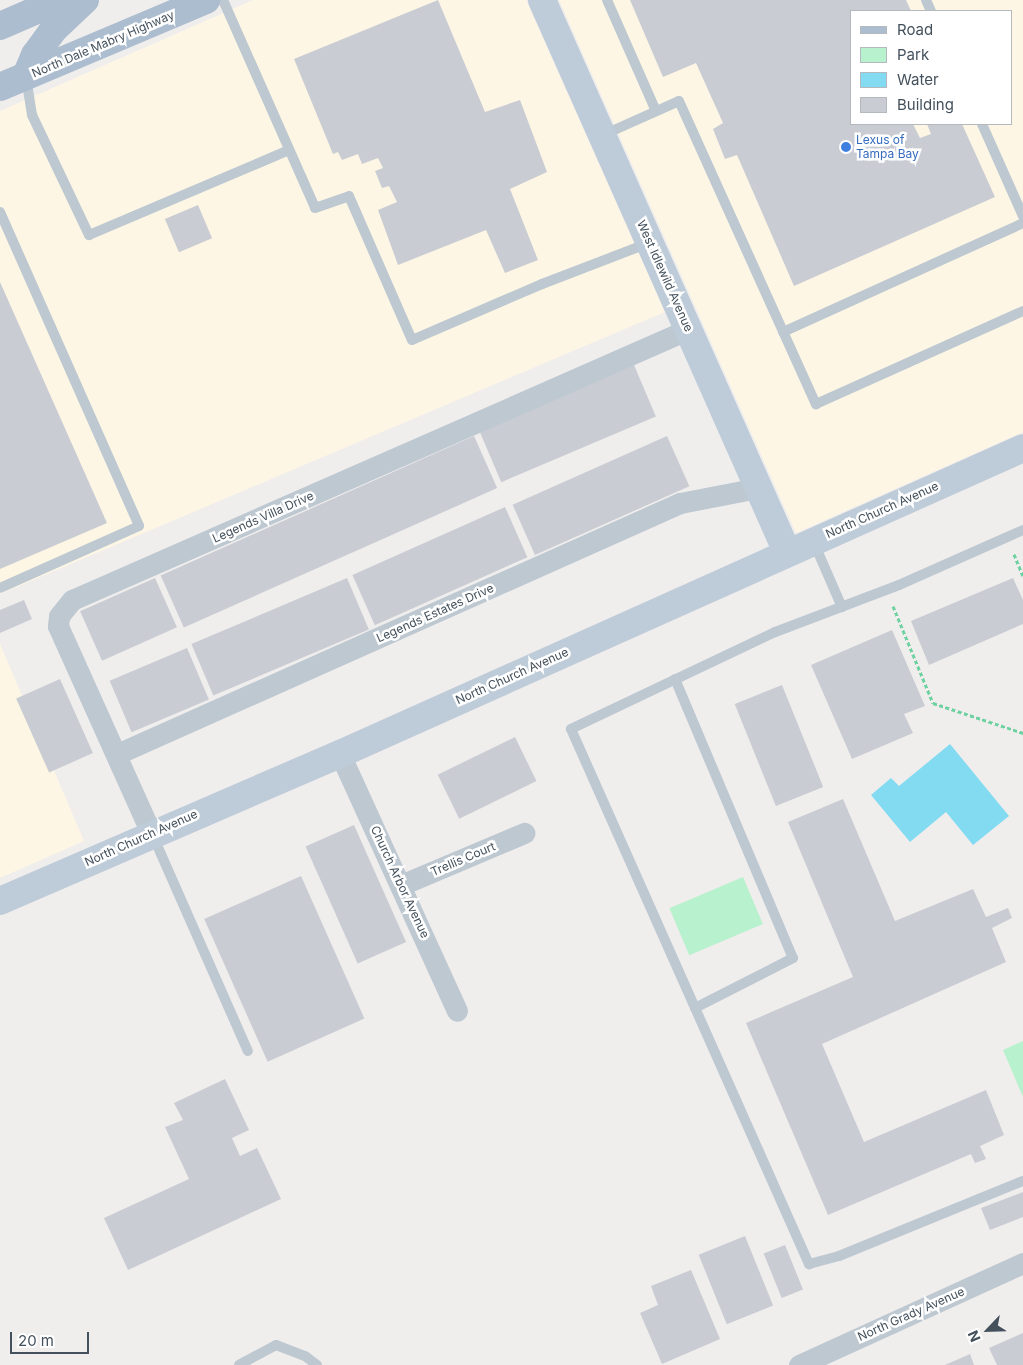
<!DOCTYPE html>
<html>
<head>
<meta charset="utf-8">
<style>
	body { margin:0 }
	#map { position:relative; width:1023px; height:1365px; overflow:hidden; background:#f0eded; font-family:Inter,sans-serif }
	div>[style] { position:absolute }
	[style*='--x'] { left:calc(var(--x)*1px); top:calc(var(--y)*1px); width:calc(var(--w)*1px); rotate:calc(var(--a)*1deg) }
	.commercial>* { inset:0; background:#fdf6e5 }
	.green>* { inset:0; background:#b8f1ce; transform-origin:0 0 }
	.water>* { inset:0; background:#82dbf1 }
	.building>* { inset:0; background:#c9ccd3; transform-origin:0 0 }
	.path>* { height:3px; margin-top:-1.5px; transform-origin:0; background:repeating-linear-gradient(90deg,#6ed2a0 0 4px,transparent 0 6.5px) }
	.lane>* { height:10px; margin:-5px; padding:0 5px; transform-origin:5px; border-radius:5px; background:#bdc8d1 }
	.street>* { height:21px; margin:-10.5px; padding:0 10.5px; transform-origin:10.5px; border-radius:10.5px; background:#bdc8d1 }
	.secondary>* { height:28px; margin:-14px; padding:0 14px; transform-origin:14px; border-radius:14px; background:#becbd8 }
	.primary>* { height:28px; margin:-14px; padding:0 14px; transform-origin:14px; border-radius:14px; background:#abbdcf }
	.dots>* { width:14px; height:14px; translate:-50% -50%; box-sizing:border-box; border:2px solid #fff; border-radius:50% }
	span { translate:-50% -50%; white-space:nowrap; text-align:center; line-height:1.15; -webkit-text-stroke:5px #fff; paint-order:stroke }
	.street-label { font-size:12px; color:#44515c }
	.shop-label { font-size:12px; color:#366cbe }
	.left { translate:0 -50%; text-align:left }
	.legend { position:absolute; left:850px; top:10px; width:162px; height:115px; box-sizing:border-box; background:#fff; border:1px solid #b4b9be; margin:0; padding:6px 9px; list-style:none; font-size:15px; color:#44515c }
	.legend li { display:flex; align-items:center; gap:10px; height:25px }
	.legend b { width:25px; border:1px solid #b4b9be }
	.north { position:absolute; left:963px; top:1305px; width:50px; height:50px; -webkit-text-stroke:4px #fff; paint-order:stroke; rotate:246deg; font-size:14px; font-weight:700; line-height:20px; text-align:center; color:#44515c }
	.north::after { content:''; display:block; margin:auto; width:18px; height:22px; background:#44515c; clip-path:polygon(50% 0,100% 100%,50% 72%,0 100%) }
	.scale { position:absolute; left:10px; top:1332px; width:79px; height:22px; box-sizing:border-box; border:2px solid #44515c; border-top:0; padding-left:6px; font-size:15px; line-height:18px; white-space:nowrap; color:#44515c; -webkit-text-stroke:4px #fff; paint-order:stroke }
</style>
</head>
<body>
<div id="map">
	<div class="commercial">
		<i style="clip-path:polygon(253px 0,526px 0,665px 312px,0 594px,0 111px)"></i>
		<i style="clip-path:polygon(evenodd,559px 0,1023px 0,1023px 432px,796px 533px,559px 0,852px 11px,1012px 11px,1012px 124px,852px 124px,852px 11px)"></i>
		<i style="clip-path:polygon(0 644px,84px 841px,0 878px)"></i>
	</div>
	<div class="green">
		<i style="left:743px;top:877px;width:51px;height:80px;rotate:67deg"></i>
		<i style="clip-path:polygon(1023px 1041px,1023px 1097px,1003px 1050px)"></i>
	</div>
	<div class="water">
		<i style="clip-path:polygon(950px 744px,1009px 816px,973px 845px,946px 812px,910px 842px,871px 795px,891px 778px,899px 786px)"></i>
	</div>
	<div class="building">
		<i style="clip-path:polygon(438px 0,485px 112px,520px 100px,547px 172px,510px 189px,538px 260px,505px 273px,486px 230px,398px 265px,378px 210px,397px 202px,389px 186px,382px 188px,375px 171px,383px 168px,378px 158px,362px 164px,358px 154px,342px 160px,338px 152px,333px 154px,294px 59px)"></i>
		<i style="clip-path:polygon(630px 0,906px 0,911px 11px,852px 11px,852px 124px,913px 124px,920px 138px,931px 134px,927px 124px,962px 124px,995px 197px,794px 286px,737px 155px,725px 159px,713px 129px,723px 123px,696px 63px,663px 77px)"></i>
		<i style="left:198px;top:205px;width:36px;height:36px;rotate:67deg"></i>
		<i style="clip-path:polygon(0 282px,107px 523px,0 569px)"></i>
		<i style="left:634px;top:365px;width:56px;height:168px;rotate:67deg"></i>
		<i style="left:474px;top:436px;width:57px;height:343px;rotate:66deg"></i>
		<i style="left:667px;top:436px;width:55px;height:169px;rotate:66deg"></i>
		<i style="left:505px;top:507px;width:55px;height:167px;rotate:66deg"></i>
		<i style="left:155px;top:578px;width:54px;height:82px;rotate:66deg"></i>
		<i style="left:347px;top:578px;width:56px;height:169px;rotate:67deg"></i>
		<i style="clip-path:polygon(1013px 578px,1023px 600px,1023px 624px,929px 665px,911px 621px)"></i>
		<i style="clip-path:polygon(24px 600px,32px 619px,0 633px,0 610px)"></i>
		<i style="clip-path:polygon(892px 630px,925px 706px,904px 714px,913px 733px,852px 759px,811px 665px)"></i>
		<i style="left:187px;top:648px;width:56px;height:84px;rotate:67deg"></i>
		<i style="left:60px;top:679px;width:81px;height:48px;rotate:66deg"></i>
		<i style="left:782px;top:685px;width:110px;height:51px;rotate:68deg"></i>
		<i style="left:515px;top:737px;width:49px;height:86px;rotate:64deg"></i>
		<i style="clip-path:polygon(843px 799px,895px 921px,973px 889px,986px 917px,1008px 908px,1012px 918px,992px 928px,1006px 962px,822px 1044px,864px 1142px,986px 1090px,1004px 1135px,980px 1146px,986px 1159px,975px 1163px,971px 1154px,828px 1215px,746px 1023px,853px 977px,788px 822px)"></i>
		<i style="left:354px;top:825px;width:128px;height:53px;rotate:66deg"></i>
		<i style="left:301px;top:876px;width:156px;height:106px;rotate:66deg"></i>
		<i style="clip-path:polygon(225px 1079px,249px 1130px,232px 1138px,240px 1156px,257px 1148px,281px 1199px,128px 1270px,104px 1218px,189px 1179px,165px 1127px,183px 1120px,174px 1103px)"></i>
		<i style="clip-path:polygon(1023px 1192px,1023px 1217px,990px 1230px,981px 1208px)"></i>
		<i style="left:745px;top:1236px;width:75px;height:50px;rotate:68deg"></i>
		<i style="left:785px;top:1245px;width:48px;height:23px;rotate:68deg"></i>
		<i style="clip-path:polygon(691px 1270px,720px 1339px,662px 1364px,640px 1313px,658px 1305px,651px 1286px)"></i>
		<i style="clip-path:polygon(1023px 1333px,1023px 1365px,997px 1365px,989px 1348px)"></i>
		<i style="clip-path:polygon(970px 1354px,974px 1365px,945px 1365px)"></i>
	</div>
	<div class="path">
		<i style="--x:1014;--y:554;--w:24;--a:68"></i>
		<i style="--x:893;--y:606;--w:105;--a:67.6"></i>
		<i style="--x:933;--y:703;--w:95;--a:18.4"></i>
	</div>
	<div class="lane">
		<i style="--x:223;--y:0;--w:227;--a:66.1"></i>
		<i style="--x:315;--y:208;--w:36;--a:-19"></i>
		<i style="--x:349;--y:196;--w:157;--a:66.4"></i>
		<i style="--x:412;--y:340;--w:142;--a:-23.3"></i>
		<i style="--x:542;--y:284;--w:115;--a:-21"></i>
		<i style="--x:607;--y:0;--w:121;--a:66.2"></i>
		<i style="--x:926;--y:0;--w:12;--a:66"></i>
		<i style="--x:26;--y:77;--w:38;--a:81"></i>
		<i style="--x:32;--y:115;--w:133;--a:64.6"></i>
		<i style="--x:89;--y:235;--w:217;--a:-23"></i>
		<i style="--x:982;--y:124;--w:101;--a:66"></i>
		<i style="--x:603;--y:135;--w:83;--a:-24.1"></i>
		<i style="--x:679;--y:101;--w:333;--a:65.7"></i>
		<i style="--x:816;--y:404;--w:227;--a:-24.2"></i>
		<i style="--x:0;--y:212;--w:343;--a:66.1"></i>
		<i style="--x:139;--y:526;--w:152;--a:156"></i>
		<i style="--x:783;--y:332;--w:264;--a:-24.4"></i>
		<i style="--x:1023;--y:530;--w:136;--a:156.1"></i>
		<i style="--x:899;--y:585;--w:133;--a:159.2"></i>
		<i style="--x:775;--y:632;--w:226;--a:154.6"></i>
		<i style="--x:571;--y:729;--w:586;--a:66.02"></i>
		<i style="--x:809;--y:1264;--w:31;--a:-15"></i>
		<i style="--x:839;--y:1256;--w:199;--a:-22.2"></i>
		<i style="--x:814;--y:543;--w:70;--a:66.4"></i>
		<i style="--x:675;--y:679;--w:303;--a:67.1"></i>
		<i style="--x:793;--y:958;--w:110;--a:153"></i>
		<i style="--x:153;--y:836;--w:235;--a:66.2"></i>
		<i style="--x:239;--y:1365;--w:42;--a:-28.4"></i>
		<i style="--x:276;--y:1345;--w:31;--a:21"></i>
		<i style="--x:305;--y:1356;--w:15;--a:37"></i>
	</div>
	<div class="street">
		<i style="--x:117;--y:754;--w:616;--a:-24.03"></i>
		<i style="--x:680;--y:503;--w:79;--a:-10.9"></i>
		<i style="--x:340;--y:754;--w:282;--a:65.5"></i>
		<i style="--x:151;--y:833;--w:227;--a:-114.2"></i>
		<i style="--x:58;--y:626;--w:10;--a:-84"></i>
		<i style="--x:59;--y:616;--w:21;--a:-51"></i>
		<i style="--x:72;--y:600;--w:674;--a:-23.71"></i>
		<i style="--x:401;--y:885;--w:134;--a:-22.9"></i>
		<i style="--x:799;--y:1365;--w:246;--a:-24.5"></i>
	</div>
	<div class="secondary">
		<i style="--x:542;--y:0;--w:604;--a:66.07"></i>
		<i style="--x:0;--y:901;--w:370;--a:-23.4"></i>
		<i style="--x:340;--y:754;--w:748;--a:-24.13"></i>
	</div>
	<div class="primary">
		<i style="--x:0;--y:26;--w:65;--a:-23.4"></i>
		<i style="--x:26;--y:76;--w:23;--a:-67"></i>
		<i style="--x:35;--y:55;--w:31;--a:-54"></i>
		<i style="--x:53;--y:30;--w:44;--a:-43.2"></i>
		<i style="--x:0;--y:87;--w:224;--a:-22.9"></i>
	</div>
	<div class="dots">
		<i style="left:846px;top:147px;background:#3f7fe0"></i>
	</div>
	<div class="street-label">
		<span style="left:103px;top:44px;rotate:-23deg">North Dale Mabry Highway</span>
		<span style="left:665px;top:276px;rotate:66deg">West Idlewild Avenue</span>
		<span style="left:882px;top:510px;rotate:-24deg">North Church Avenue</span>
		<span style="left:263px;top:517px;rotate:-24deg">Legends Villa Drive</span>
		<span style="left:435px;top:613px;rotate:-24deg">Legends Estates Drive</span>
		<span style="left:512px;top:676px;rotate:-24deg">North Church Avenue</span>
		<span style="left:141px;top:838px;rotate:-24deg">North Church Avenue</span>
		<span style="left:463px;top:859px;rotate:-23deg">Trellis Court</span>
		<span style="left:400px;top:882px;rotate:65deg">Church Arbor Avenue</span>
		<span style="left:911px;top:1314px;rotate:-24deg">North Grady Avenue</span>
	</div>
	<div class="shop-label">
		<span class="left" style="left:856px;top:147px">Lexus of<br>Tampa Bay</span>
	</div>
	<ul class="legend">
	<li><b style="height:6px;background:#abbdcf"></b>Road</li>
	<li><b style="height:14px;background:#b8f1ce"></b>Park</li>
	<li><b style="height:14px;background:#82dbf1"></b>Water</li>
	<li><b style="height:14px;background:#c9ccd3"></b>Building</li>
	</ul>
	<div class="north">N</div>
	<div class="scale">20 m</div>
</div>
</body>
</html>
